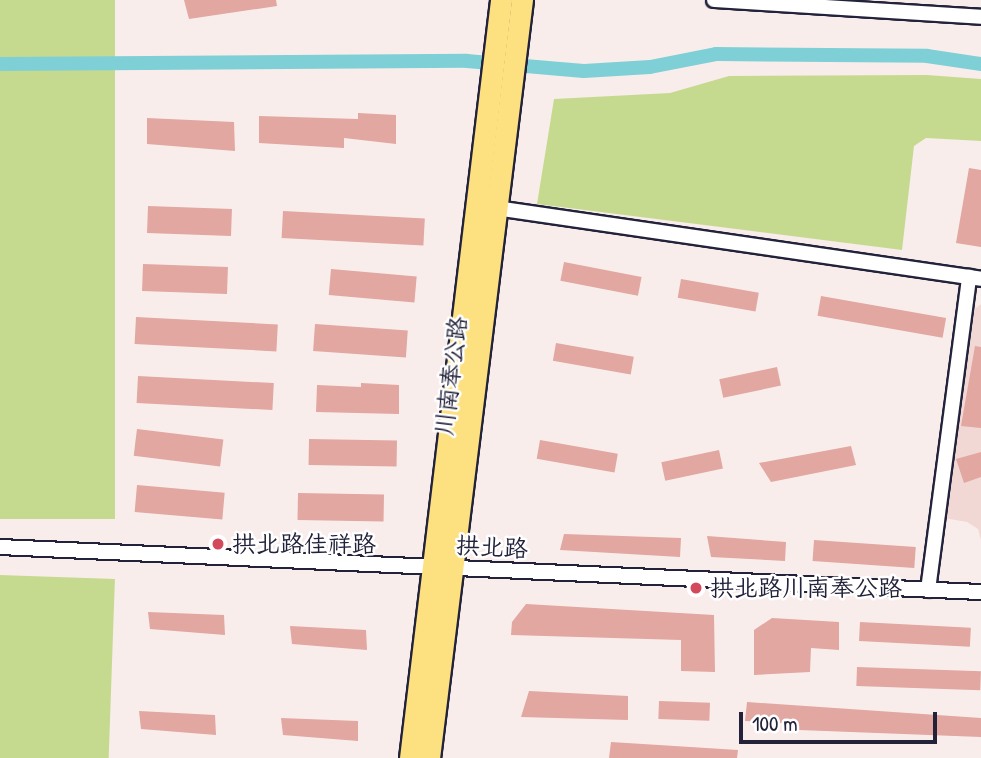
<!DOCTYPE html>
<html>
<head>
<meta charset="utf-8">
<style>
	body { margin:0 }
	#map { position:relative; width:981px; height:758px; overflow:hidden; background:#f9edec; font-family:"Patrick Hand","LXGW WenKai TC",sans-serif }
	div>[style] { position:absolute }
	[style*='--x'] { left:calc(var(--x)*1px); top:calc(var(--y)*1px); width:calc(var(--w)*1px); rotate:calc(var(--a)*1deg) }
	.built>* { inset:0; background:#f2d8d5 }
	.green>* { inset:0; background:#c5da8f; transform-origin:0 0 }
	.canal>* { height:14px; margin:-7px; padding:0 7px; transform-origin:7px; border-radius:7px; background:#7fd0d6 }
	.building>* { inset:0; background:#e1a7a0; transform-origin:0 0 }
	.roads { filter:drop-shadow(2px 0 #22223b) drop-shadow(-2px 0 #22223b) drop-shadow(0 2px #22223b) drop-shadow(0 -2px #22223b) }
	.minor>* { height:14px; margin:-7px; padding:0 7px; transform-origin:7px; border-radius:7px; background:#fff }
	.primary>* { height:21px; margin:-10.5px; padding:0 10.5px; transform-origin:10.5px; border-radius:10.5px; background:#fde080 }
	.dots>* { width:19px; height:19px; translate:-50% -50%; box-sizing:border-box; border:4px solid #fff; border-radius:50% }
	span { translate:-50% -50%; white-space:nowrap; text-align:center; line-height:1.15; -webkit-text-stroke:5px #fff; paint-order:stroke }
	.street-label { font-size:24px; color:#22223b }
	.poi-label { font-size:24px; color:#22223b }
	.left { translate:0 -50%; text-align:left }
	.scale { position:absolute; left:739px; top:712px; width:198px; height:32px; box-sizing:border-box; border:4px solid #22223b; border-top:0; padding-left:9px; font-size:21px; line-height:24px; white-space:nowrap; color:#22223b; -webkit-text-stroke:5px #fff; paint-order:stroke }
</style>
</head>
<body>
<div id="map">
	<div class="built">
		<i style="clip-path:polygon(981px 304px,981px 540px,978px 529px,967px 522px,944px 518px,971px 312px)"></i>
	</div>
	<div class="green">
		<i style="left:0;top:0;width:115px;height:519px"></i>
		<i style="clip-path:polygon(927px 75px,981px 79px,981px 141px,926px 138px,914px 146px,902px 250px,537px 204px,554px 99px,670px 93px,729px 76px)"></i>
		<i style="left:0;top:575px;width:115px;height:183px;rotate:2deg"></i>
	</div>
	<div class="canal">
		<i style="--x:0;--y:64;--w:467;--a:-0.4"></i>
		<i style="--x:467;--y:61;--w:117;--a:4.9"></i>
		<i style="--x:584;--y:71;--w:66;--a:-3.5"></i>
		<i style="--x:650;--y:67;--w:67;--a:-11.1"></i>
		<i style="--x:716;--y:54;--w:211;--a:0.5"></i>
		<i style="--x:927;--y:56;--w:55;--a:8.4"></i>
	</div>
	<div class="building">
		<i style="clip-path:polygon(184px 0,276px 0,277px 6px,189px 19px)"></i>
		<i style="clip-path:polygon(358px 113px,396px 115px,396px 144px,344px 138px,344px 148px,259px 143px,259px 116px,358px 119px)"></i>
		<i style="clip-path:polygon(147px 118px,234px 122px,235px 151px,147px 144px)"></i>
		<i style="clip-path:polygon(969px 168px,981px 170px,981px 247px,956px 243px)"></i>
		<i style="left:148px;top:206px;width:84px;height:27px;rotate:2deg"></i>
		<i style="left:283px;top:211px;width:142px;height:27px;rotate:3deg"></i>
		<i style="left:564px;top:262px;width:79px;height:19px;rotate:11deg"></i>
		<i style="left:143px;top:264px;width:85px;height:27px;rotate:2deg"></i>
		<i style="left:331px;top:269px;width:86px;height:26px;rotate:5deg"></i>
		<i style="left:681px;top:279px;width:79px;height:19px;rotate:10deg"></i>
		<i style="left:821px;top:296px;width:127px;height:20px;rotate:10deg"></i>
		<i style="left:136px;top:317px;width:142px;height:27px;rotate:3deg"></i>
		<i style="left:315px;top:324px;width:93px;height:27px;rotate:4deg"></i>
		<i style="left:556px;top:343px;width:79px;height:18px;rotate:10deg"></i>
		<i style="clip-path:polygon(975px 346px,981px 347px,981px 428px,961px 426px)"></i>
		<i style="left:777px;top:367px;width:19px;height:59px;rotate:78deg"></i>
		<i style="left:138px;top:376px;width:136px;height:27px;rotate:3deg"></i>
		<i style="clip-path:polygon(361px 383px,399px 385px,399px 414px,316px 412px,317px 385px,361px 387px)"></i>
		<i style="left:137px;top:429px;width:87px;height:27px;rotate:7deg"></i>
		<i style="left:309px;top:439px;width:88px;height:26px;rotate:1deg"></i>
		<i style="left:540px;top:440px;width:79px;height:19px;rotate:10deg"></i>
		<i style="clip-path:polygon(851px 446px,856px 465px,771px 482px,759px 463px)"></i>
		<i style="left:719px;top:450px;width:19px;height:59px;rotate:78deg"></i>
		<i style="clip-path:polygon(981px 452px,981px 477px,964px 483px,956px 459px)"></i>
		<i style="left:137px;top:485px;width:88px;height:27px;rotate:5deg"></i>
		<i style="left:298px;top:493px;width:86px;height:27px;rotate:1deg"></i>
		<i style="clip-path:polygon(564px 534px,681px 538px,680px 557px,560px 550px)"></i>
		<i style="clip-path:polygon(707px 536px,786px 542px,785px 561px,711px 557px)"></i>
		<i style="left:814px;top:540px;width:102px;height:21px;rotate:4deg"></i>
		<i style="clip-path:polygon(526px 604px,714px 615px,715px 672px,681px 671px,681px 640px,511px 635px,512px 622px)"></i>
		<i style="clip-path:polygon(148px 612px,224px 615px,225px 635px,150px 629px)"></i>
		<i style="clip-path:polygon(772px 618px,839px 622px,839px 650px,811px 648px,810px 672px,754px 675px,754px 630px)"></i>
		<i style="left:860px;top:622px;width:111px;height:19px;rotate:3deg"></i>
		<i style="clip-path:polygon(290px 626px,366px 630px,367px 650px,292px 644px)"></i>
		<i style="left:857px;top:667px;width:124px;height:19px;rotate:2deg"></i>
		<i style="clip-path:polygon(529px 691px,628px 696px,628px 720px,521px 717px)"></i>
		<i style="left:659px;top:701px;width:51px;height:18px;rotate:2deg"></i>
		<i style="clip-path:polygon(747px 702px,981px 718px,981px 737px,799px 730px,799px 724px,745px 721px)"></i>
		<i style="clip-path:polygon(139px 711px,215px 715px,216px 735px,141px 729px)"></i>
		<i style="clip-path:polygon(281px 718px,358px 721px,358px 741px,283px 735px)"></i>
		<i style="clip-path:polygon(611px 742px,738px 750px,737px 758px,609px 758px)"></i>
	</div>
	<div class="roads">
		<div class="minor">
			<i style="--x:714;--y:0;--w:268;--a:3.6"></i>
			<i style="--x:496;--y:208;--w:490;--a:8.3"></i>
			<i style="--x:0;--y:547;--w:982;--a:2.63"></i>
			<i style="--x:928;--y:590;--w:316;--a:-82.5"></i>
		</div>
		<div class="primary">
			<i style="--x:410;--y:758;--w:763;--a:-83.15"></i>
			<i style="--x:429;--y:758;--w:764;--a:-83.01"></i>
		</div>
	</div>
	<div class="dots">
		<i style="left:218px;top:544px;background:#d1495b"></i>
		<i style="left:696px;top:588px;background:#d1495b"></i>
	</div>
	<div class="street-label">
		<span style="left:451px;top:376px;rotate:-83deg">川南奉公路</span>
		<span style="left:492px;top:547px;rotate:3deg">拱北路</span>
	</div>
	<div class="poi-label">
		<span class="left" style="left:232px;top:544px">拱北路佳祥路</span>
		<span class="left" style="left:710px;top:588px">拱北路川南奉公路</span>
	</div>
	<div class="scale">100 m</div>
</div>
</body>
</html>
